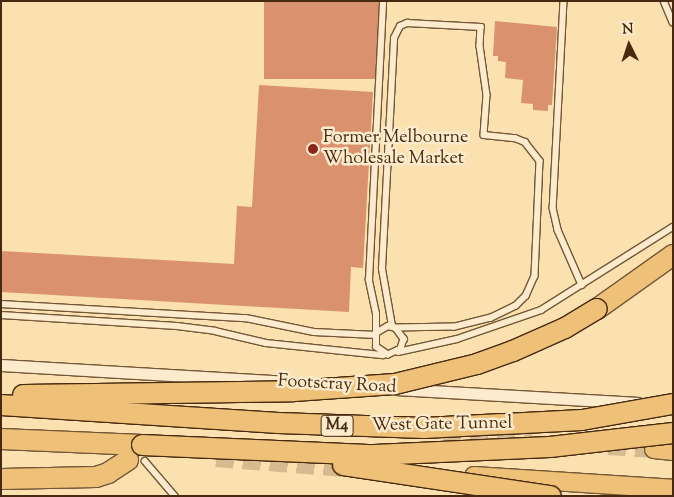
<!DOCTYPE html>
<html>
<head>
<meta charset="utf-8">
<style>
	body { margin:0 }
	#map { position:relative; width:674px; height:497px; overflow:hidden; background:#fbe0b0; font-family:"Sorts Mill Goudy",serif }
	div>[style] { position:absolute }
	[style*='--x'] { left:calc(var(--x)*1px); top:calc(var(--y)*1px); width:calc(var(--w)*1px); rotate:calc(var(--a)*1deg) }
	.building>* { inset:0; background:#da926e; transform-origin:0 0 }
	.primary-tunnel>* { height:18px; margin-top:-9px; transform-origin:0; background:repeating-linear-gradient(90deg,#d7bb90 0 18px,transparent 0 27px) }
	.roads { filter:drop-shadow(1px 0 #735737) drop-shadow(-1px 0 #735737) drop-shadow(0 1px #735737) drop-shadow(0 -1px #735737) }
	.service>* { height:5.5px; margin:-2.75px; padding:0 2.75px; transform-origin:2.75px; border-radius:2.75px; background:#fcebcc }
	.minor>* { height:11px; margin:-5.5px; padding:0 5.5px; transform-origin:5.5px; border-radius:5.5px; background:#fcebcc }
	.primary>* { height:18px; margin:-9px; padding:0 9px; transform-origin:9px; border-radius:9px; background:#eec078 }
	.motorway>* { height:20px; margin:-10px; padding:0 10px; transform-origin:10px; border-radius:10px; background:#eec078 }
	.bridges { filter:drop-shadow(1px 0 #46290f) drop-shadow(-1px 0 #46290f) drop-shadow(0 1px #46290f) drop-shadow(0 -1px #46290f) }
	.motorway-bridge>* { height:20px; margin:-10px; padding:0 10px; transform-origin:10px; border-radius:10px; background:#eec078 }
	.dots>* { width:14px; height:14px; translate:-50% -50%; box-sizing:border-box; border:2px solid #fcebcc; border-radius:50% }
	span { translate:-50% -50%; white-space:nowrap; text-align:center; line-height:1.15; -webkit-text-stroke:5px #fcebcc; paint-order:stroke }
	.shield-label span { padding:1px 4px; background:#fcebcc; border:1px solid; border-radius:4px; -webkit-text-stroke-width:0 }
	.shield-label { font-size:16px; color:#46290f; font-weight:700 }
	.poi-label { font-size:18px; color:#46290f }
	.left { translate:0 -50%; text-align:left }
	.street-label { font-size:18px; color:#46290f }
	.frame { position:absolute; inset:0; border:2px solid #46290f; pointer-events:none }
	.north { position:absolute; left:604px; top:20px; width:50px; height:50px; -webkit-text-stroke:4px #fcebcc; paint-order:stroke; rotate:356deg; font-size:14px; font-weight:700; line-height:20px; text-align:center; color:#46290f }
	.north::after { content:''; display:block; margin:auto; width:18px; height:22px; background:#46290f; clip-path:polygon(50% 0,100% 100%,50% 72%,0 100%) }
</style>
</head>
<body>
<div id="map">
	<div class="building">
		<i style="left:264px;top:1px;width:115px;height:78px"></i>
		<i style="clip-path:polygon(495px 21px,557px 27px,552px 105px,548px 105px,548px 111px,533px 110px,533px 104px,521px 103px,523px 80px,505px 78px,506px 62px,498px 61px,498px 56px,493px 56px)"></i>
		<i style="clip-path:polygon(259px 85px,373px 92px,363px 268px,351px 267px,349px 312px,1px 292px,1px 251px,234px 264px,237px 206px,252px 207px)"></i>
	</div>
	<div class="primary-tunnel">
		<i style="--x:443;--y:434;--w:89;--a:4.5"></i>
		<i style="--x:608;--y:446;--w:46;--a:3.7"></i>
		<i style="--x:216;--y:458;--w:141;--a:4.5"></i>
	</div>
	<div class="roads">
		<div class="service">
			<i style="--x:564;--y:1;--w:207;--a:93"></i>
			<i style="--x:553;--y:208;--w:23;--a:77"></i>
			<i style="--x:558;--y:230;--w:60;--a:66.4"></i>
			<i style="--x:664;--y:1;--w:23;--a:67"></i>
			<i style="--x:1;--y:304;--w:245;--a:3.3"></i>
			<i style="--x:246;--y:318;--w:69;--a:11.6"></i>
			<i style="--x:314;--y:332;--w:62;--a:2.8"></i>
			<i style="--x:1;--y:315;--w:176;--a:3.6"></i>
			<i style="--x:177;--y:326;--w:38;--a:7"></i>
			<i style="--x:215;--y:331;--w:52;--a:13.2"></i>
			<i style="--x:266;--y:343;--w:118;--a:5.9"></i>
			<i style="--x:392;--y:326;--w:58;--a:-100"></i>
			<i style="--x:382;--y:269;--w:231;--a:-87"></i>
			<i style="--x:394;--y:38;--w:13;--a:-63"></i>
			<i style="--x:400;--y:26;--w:8;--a:-23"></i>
			<i style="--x:407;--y:23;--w:74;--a:3.1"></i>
			<i style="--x:481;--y:27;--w:19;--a:93"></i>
			<i style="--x:480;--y:46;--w:49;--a:81.9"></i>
			<i style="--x:487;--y:95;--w:40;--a:94.3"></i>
			<i style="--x:484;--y:135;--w:31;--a:6"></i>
			<i style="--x:515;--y:138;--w:11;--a:22"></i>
			<i style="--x:525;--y:142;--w:24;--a:52"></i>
			<i style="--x:540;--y:161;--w:115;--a:92.5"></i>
			<i style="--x:535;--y:276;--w:22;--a:114"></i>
			<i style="--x:526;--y:296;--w:14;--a:135"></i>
			<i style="--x:516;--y:306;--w:28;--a:154"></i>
			<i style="--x:491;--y:318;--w:38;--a:166"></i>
			<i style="--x:454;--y:327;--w:58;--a:179"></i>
			<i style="--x:376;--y:333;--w:14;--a:-30"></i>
			<i style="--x:388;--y:326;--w:8;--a:14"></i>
			<i style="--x:396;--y:328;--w:14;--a:54"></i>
			<i style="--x:404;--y:339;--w:10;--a:107"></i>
			<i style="--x:401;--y:349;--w:14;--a:155"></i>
			<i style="--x:388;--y:355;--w:14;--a:-146"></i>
			<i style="--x:376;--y:347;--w:33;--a:-90"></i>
			<i style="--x:376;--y:314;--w:35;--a:-102"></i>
			<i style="--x:369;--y:280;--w:279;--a:-87.1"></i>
			<i style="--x:398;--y:352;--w:60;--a:-12.4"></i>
			<i style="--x:457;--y:339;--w:89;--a:-19"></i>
			<i style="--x:541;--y:310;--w:156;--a:-32.2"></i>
			<i style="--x:145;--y:461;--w:46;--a:49.4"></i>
		</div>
		<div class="minor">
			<i style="--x:1;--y:365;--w:284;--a:3.4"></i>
			<i style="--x:397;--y:389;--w:241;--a:3.3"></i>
		</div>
		<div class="primary">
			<i style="--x:654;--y:449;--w:19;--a:6"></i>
			<i style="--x:474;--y:476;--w:199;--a:3.7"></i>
		</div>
		<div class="motorway">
			<i style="--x:597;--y:309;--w:93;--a:-35.4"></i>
			<i style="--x:1;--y:439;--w:141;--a:2.4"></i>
			<i style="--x:1;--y:479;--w:95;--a:-1.2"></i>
			<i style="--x:96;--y:477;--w:13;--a:-18"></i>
			<i style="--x:108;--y:473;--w:24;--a:-33"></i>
		</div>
	</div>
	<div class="bridges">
		<div class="motorway-bridge">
			<i style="--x:23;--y:395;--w:271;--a:-0.8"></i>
			<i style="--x:294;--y:391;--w:101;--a:-4"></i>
			<i style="--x:395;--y:384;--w:84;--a:-13.7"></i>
			<i style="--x:477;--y:364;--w:38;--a:-20"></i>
			<i style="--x:513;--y:351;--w:57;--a:-23.9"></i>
			<i style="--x:565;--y:328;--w:37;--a:-31"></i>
			<i style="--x:1;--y:405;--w:278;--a:3.7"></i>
			<i style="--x:278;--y:423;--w:146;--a:2"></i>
			<i style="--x:424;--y:428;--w:158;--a:-2.9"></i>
			<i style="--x:582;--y:420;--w:92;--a:-10"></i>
			<i style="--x:142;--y:445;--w:232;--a:2.5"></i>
			<i style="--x:374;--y:455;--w:176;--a:-2.6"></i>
			<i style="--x:550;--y:447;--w:124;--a:-6.5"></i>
			<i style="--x:343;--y:465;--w:210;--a:8.5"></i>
		</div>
	</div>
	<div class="dots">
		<i style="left:313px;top:149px;background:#8f2418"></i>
	</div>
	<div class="shield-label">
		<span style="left:337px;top:426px">M4</span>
	</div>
	<div class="poi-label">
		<span class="left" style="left:323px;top:149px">Former Melbourne<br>Wholesale Market</span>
	</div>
	<div class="street-label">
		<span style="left:337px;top:385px;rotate:3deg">Footscray Road</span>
		<span style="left:442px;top:425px;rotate:-1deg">West Gate Tunnel</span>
	</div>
	<div class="frame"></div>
	<div class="north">N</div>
</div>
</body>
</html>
